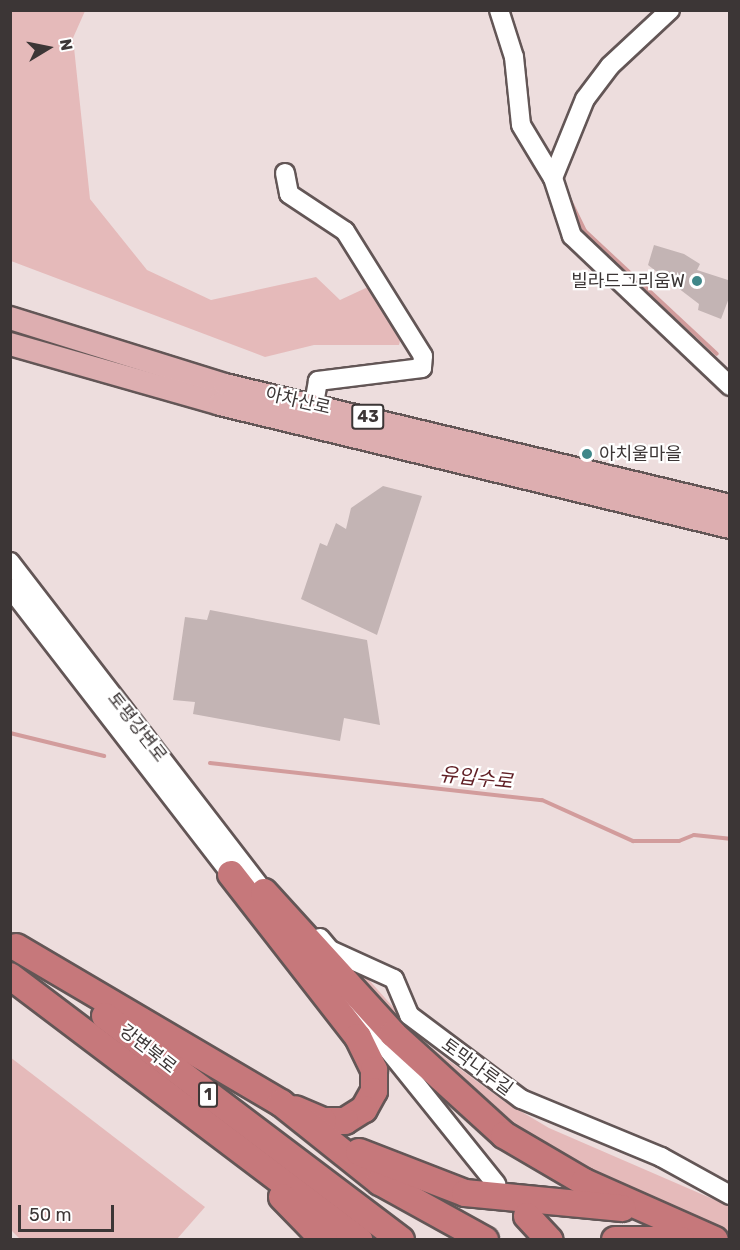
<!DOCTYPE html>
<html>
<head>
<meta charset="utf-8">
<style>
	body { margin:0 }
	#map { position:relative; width:740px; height:1250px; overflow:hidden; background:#eddddd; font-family:Rubik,"Noto Sans KR",sans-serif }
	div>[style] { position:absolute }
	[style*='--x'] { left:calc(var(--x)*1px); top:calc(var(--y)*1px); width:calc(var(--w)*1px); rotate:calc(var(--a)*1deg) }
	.green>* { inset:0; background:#e5baba }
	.stream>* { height:4px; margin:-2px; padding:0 2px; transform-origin:2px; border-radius:2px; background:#d29c9c }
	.building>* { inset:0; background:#c3b4b4 }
	.roads { filter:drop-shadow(2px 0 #635656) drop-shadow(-2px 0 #635656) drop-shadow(0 2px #635656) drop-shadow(0 -2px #635656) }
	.minor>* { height:18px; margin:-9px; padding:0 9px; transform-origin:9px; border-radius:9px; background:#fff }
	.major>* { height:22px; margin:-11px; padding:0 11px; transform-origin:11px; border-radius:11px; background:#ddaeb0 }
	.highway>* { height:26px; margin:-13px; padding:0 13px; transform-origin:13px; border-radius:13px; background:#c6787b }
	.dots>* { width:16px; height:16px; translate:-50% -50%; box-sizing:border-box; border:3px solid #fff; border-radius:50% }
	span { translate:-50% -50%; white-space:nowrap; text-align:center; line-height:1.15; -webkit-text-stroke:4.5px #fff; paint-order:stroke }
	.shield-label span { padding:2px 4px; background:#fff; border:2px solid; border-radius:4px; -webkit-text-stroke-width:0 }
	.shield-label { font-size:16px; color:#3c3636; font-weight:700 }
	.poi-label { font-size:18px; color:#3c3636 }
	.right { translate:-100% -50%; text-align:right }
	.left { translate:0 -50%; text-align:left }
	.street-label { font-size:18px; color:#3c3636 }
	.water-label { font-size:20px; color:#601f25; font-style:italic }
	.frame { position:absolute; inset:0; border:12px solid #3c3636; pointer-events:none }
	.north { position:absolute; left:18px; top:18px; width:60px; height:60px; -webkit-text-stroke:4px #fff; paint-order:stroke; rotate:80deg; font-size:16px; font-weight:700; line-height:24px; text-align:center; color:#3c3636 }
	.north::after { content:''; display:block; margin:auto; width:21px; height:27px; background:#3c3636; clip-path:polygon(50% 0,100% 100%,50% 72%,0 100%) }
	.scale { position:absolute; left:18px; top:1205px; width:96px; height:27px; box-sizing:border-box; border:3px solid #3c3636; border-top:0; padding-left:8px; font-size:18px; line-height:21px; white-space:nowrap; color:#3c3636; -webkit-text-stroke:4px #fff; paint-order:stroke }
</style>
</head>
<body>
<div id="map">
	<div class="green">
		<i style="clip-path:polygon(10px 11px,85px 11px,73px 38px,90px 199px,147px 270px,211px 300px,316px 277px,340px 300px,383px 280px,405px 321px,399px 345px,314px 345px,265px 357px,11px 261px)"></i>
		<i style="clip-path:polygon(346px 964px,369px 980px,425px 1043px,505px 1102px,549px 1128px,729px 1206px,729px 1239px,625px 1197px,469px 1100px)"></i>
		<i style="clip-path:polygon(10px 1057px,205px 1207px,177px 1239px,20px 1239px,11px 1230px)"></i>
	</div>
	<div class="stream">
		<i style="--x:567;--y:194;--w:41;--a:64.1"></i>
		<i style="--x:585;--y:231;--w:180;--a:43"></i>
		<i style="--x:10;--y:733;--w:97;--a:13.7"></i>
		<i style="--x:210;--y:763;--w:334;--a:6.4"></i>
		<i style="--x:542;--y:800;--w:100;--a:24.3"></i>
		<i style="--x:633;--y:841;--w:46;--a:0"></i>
		<i style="--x:679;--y:841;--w:16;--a:-22"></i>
		<i style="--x:694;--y:835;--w:36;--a:6"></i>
	</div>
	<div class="building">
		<i style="clip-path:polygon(654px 245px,684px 254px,700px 264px,697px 270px,728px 280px,729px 298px,721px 319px,698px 310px,699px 304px,648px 265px)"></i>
		<i style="clip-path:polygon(383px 486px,422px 496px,377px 635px,301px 599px,320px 543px,327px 546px,336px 523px,346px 529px,351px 508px)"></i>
		<i style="clip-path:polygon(210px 610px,367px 640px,380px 725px,344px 718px,340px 741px,193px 714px,195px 702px,173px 700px,185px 617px,207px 620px)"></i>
	</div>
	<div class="roads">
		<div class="minor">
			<i style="--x:499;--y:10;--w:49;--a:72.3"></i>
			<i style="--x:514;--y:57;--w:68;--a:84.1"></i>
			<i style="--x:521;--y:125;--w:62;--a:58.9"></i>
			<i style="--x:670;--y:10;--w:82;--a:137"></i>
			<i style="--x:610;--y:66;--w:41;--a:127.1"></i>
			<i style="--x:585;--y:99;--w:85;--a:112.1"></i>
			<i style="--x:553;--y:178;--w:61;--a:71.9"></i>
			<i style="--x:572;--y:236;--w:218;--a:43.5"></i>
			<i style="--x:285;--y:173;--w:21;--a:79"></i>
			<i style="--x:289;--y:194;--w:67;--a:33.5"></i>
			<i style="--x:345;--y:231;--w:147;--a:58"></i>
			<i style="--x:423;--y:356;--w:12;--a:95"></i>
			<i style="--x:422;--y:368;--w:105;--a:172.9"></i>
			<i style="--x:318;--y:381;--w:23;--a:100"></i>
			<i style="--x:10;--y:562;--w:428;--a:52.4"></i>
			<i style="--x:10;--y:588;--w:361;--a:52.3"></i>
			<i style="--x:231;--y:874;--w:13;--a:29"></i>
			<i style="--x:320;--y:938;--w:16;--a:50"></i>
			<i style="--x:330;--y:950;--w:70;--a:24.4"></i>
			<i style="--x:394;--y:979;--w:39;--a:67"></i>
			<i style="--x:409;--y:1015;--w:140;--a:36.9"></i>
			<i style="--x:521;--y:1099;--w:152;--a:22.5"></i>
			<i style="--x:661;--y:1157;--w:79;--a:28.8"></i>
			<i style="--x:349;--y:1001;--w:235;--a:51.2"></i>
		</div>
		<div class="major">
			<i style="--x:10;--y:318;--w:225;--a:17.3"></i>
			<i style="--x:225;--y:385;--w:519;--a:13.47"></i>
			<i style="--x:10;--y:344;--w:218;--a:15.9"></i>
			<i style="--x:220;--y:404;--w:525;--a:13.56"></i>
		</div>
		<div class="highway">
			<i style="--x:231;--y:874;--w:207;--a:52.1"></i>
			<i style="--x:358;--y:1037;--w:37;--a:64"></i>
			<i style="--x:374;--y:1070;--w:21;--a:90"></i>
			<i style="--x:374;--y:1091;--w:21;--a:119"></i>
			<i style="--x:364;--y:1109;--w:22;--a:148"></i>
			<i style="--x:345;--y:1121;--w:22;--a:180"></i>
			<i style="--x:323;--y:1121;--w:30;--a:-157"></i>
			<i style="--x:264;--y:892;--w:192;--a:47.7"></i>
			<i style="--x:393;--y:1034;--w:150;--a:42.3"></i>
			<i style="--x:504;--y:1135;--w:93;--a:30.4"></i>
			<i style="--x:584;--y:1182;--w:143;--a:23.9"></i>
			<i style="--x:16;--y:947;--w:308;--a:30.5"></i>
			<i style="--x:281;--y:1103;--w:127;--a:38.6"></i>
			<i style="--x:380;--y:1182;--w:120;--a:28.9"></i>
			<i style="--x:10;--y:976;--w:438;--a:37.1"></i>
			<i style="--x:105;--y:1016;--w:371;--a:37.1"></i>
			<i style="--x:359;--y:1152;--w:114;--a:21.1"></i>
			<i style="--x:465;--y:1193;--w:158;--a:5.5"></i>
			<i style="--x:282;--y:1197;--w:60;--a:45.7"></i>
			<i style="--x:527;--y:1216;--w:33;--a:47"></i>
			<i style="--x:615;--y:1240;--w:66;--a:0"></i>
		</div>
	</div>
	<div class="dots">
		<i style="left:697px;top:281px;background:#3f8789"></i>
		<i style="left:587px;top:454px;background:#3f8789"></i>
	</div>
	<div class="shield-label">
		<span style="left:368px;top:417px">43</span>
		<span style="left:208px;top:1095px">1</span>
	</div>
	<div class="poi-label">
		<span class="right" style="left:685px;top:281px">빌라드그리움W</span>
		<span class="left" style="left:599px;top:454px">아치울마을</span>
	</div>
	<div class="street-label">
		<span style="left:298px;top:401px;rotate:13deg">아차산로</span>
		<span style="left:137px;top:727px;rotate:52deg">토평강변로</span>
		<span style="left:148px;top:1049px;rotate:38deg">강변북로</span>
		<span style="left:477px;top:1067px;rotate:36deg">토막나루길</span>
	</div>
	<div class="water-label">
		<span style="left:476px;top:778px;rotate:6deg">유입수로</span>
	</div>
	<div class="frame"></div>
	<div class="north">N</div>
	<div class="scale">50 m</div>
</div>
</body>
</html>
